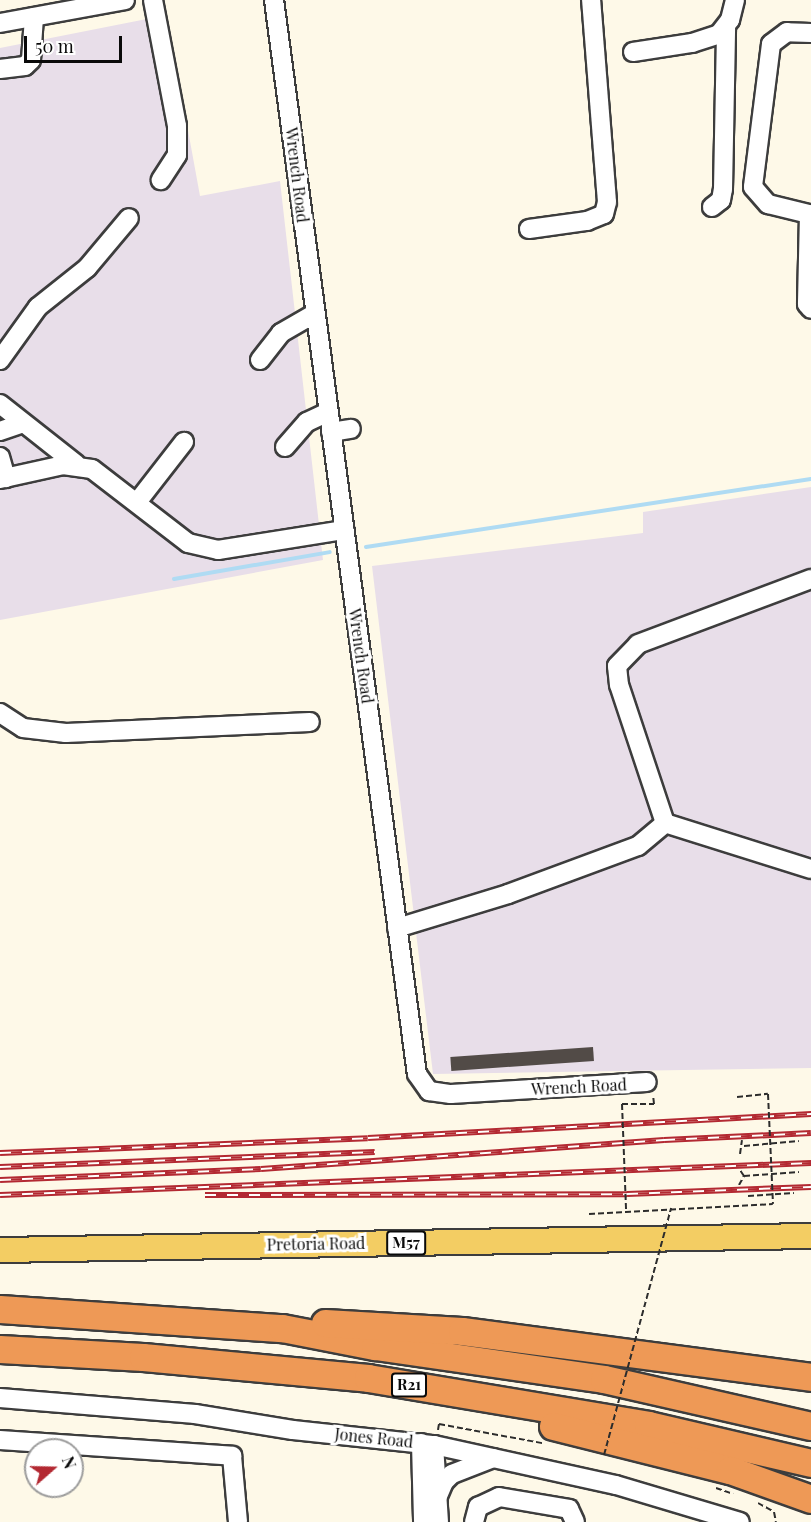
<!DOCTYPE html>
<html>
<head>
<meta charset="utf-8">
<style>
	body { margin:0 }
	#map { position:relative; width:811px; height:1522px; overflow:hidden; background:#fef9e8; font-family:"Playfair Display",serif }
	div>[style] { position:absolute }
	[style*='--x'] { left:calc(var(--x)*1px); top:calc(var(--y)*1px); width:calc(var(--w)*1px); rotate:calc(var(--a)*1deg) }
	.industrial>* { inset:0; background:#e8dee9 }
	.stream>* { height:4px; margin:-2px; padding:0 2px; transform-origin:2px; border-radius:2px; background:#afdbf3 }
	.building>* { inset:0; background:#524b47; transform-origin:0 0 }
	.path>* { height:2px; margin-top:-1px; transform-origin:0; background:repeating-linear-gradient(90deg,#2c2c2c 0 6px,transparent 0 9px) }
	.roads { filter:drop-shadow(2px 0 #3d3d3d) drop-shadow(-2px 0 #3d3d3d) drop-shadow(0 2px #3d3d3d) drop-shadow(0 -2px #3d3d3d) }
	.minor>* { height:18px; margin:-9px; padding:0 9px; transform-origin:9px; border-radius:9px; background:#fff }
	.major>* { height:24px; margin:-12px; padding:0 12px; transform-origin:12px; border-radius:12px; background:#f3cd63 }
	.highway>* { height:27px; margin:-13.5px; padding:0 13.5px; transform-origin:13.5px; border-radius:13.5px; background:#ee9956 }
	.rail>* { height:6px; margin-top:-3px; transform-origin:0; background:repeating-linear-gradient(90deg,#fff 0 11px,#b32932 0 22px); box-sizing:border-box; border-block:2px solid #b32932 }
	.path-bridge>* { height:2px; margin-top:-1px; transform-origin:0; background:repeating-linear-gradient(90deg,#2c2c2c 0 6px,transparent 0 9px) }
	span { translate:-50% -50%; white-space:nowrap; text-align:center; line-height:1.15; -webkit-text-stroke:6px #fff; paint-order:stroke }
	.shield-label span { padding:2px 4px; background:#fff; border:2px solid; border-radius:4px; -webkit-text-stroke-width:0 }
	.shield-label { font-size:15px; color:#0a0a0a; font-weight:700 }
	.street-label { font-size:16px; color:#0a0a0a }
	.north { position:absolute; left:24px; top:1438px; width:60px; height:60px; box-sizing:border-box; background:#fff; border:2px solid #9d9d9d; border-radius:50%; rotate:70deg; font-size:16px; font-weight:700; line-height:24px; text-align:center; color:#0a0a0a }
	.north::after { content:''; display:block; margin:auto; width:21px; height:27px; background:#b32932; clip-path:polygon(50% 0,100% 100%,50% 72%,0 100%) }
	.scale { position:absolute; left:24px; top:36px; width:98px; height:27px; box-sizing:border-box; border:3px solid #0a0a0a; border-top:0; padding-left:8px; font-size:18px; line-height:21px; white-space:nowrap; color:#0a0a0a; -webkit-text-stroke:4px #fff; paint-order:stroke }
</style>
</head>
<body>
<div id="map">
	<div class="industrial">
		<i style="clip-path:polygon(167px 15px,200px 196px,280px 181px,323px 560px,0 620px,0 48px)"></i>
		<i style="clip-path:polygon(811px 487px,811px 1068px,433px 1074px,372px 566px,643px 533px,643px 512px)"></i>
	</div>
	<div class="stream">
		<i style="--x:366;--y:547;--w:450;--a:-8.7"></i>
		<i style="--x:174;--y:579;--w:158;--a:-9.8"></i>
	</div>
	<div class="building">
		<i style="left:593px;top:1047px;width:14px;height:143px;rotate:86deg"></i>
	</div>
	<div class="path">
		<i style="--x:737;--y:1097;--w:31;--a:-6"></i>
		<i style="--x:622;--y:1104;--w:32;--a:0"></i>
		<i style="--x:654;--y:1104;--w:9;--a:-96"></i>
		<i style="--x:744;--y:1146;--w:55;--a:-5.2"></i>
		<i style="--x:740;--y:1154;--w:14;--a:-82"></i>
		<i style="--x:744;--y:1176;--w:55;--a:-4.2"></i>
		<i style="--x:739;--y:1185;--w:10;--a:-61"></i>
		<i style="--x:744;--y:1176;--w:7;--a:-124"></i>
		<i style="--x:748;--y:1196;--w:46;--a:-3.7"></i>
		<i style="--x:589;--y:1214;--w:184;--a:-3.1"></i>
		<i style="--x:438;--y:1430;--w:6;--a:-81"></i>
		<i style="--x:439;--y:1424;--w:105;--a:10.5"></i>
		<i style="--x:716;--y:1488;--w:18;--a:19"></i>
		<i style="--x:758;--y:1503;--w:18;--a:29"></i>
		<i style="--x:774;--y:1512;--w:10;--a:79"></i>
	</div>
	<div class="roads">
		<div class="minor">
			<i style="--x:153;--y:0;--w:128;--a:79.2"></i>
			<i style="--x:177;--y:126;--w:29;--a:90"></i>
			<i style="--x:177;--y:155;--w:30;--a:123"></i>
			<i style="--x:274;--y:0;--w:1083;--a:82.42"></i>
			<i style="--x:417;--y:1074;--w:21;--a:55"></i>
			<i style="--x:429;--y:1091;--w:22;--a:8"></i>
			<i style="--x:451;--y:1094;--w:196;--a:-3.5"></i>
			<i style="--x:0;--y:23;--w:127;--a:-10.4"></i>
			<i style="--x:811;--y:33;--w:24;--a:-178"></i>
			<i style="--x:787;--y:32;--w:20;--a:143"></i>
			<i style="--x:771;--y:44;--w:144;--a:97.2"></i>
			<i style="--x:753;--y:187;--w:23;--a:49"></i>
			<i style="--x:768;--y:204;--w:42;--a:13.7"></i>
			<i style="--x:809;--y:214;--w:90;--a:91.3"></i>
			<i style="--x:807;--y:304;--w:6;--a:51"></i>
			<i style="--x:633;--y:52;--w:60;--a:-8.7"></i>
			<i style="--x:692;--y:43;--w:28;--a:-18"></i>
			<i style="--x:719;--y:34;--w:18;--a:-52"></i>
			<i style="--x:730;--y:20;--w:21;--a:-76"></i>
			<i style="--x:0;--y:69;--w:25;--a:-7"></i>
			<i style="--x:25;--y:66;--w:8;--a:-45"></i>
			<i style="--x:31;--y:60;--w:43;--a:-86"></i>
			<i style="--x:712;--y:207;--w:11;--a:-38"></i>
			<i style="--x:721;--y:200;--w:11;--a:-80"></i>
			<i style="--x:723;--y:189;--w:161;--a:-88.9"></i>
			<i style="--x:529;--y:229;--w:59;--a:-7.9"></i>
			<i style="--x:587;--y:221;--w:18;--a:-22"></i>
			<i style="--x:604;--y:214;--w:12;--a:-76"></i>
			<i style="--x:607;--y:202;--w:203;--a:-94.5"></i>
			<i style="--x:0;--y:360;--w:65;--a:-54.4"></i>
			<i style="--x:38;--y:307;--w:63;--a:-38.5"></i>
			<i style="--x:87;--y:268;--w:65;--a:-50"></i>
			<i style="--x:260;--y:360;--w:34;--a:-52"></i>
			<i style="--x:281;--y:333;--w:39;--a:-30"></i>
			<i style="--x:0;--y:404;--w:97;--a:38.3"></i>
			<i style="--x:0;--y:431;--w:24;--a:-19"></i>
			<i style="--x:331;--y:432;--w:20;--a:-9"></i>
			<i style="--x:285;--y:447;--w:33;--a:-49"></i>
			<i style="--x:307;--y:422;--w:23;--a:-25"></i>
			<i style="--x:0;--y:457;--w:22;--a:74"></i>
			<i style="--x:0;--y:479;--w:65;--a:-12.5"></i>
			<i style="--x:63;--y:465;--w:29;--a:8"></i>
			<i style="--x:92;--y:469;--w:121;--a:37.6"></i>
			<i style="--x:188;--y:543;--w:31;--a:13"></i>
			<i style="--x:218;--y:550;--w:128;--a:-9"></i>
			<i style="--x:138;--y:501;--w:75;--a:-52.1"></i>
			<i style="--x:0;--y:713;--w:27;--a:33"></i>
			<i style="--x:23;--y:728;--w:43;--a:6.6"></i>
			<i style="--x:66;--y:733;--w:244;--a:-2.6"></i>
			<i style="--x:665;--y:823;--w:145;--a:-108.4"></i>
			<i style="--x:619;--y:685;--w:19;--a:-96"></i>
			<i style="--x:617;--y:666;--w:30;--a:-46"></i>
			<i style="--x:638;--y:644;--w:185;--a:-20.6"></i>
			<i style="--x:665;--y:823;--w:153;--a:17.5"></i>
			<i style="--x:397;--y:928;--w:116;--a:-17"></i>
			<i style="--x:508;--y:894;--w:139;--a:-20.3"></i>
			<i style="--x:638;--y:846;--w:35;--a:-40"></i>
			<i style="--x:0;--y:1398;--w:196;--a:4.7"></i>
			<i style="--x:195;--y:1414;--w:99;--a:9.3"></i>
			<i style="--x:293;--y:1430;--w:142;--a:6.1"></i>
			<i style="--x:434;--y:1445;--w:186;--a:12.4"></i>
			<i style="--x:616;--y:1485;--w:129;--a:16.6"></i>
			<i style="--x:0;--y:1440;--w:233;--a:3.9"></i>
			<i style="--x:232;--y:1456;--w:66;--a:84.8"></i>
			<i style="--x:421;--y:1443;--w:79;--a:88.5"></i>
			<i style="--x:434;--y:1445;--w:77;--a:86.3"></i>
			<i style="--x:438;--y:1496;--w:15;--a:-67"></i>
			<i style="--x:444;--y:1482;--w:11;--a:-45"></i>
			<i style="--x:452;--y:1474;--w:44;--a:-21.3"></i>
			<i style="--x:474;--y:1522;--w:16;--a:-75"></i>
			<i style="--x:478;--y:1507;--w:23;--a:-25"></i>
			<i style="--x:499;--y:1497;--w:71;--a:9.7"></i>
			<i style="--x:569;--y:1509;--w:14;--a:65"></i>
		</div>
		<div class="major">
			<i style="--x:0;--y:1250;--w:811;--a:-0.99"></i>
		</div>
		<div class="highway">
			<i style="--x:0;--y:1309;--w:283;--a:3.9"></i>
			<i style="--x:282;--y:1328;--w:95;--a:11"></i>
			<i style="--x:375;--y:1346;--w:231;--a:8.2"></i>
			<i style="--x:604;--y:1379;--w:212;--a:12.8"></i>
			<i style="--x:325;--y:1323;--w:137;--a:3.3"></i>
			<i style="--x:462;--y:1331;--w:352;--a:7.5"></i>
			<i style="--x:0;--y:1349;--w:143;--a:3.2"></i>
			<i style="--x:143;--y:1357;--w:226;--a:5.3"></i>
			<i style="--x:368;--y:1378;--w:284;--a:9.5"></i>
			<i style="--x:648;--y:1425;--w:167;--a:13.1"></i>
			<i style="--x:553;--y:1426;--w:182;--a:14"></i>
			<i style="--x:730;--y:1470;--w:86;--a:19.7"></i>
		</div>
	</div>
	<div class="rail">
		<i style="--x:0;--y:1153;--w:368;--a:-2.3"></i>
		<i style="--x:368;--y:1138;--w:444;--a:-3.1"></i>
		<i style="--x:0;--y:1167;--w:375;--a:-2.3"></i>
		<i style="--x:0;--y:1180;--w:261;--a:-2.4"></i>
		<i style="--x:261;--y:1169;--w:404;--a:-4.1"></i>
		<i style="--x:664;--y:1140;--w:147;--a:-2.7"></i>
		<i style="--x:0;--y:1195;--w:812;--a:-2.26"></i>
		<i style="--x:205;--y:1195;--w:422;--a:-0.1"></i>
		<i style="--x:627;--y:1194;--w:184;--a:-2.2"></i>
	</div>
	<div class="path-bridge">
		<i style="--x:768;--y:1094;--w:110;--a:87.4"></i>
		<i style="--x:622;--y:1104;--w:106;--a:87.8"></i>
		<i style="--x:604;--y:1455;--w:256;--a:-74.8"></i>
	</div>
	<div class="shield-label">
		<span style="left:406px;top:1243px">M57</span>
		<span style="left:409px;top:1385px">R21</span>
	</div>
	<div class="street-label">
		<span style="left:297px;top:175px;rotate:83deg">Wrench Road</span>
		<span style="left:361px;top:656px;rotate:82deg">Wrench Road</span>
		<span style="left:579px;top:1087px;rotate:-3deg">Wrench Road</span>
		<span style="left:316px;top:1244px;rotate:-1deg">Pretoria Road</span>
		<span style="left:374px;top:1438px;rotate:6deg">Jones Road</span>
	</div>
	<div class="north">N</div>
	<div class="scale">50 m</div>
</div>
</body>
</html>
